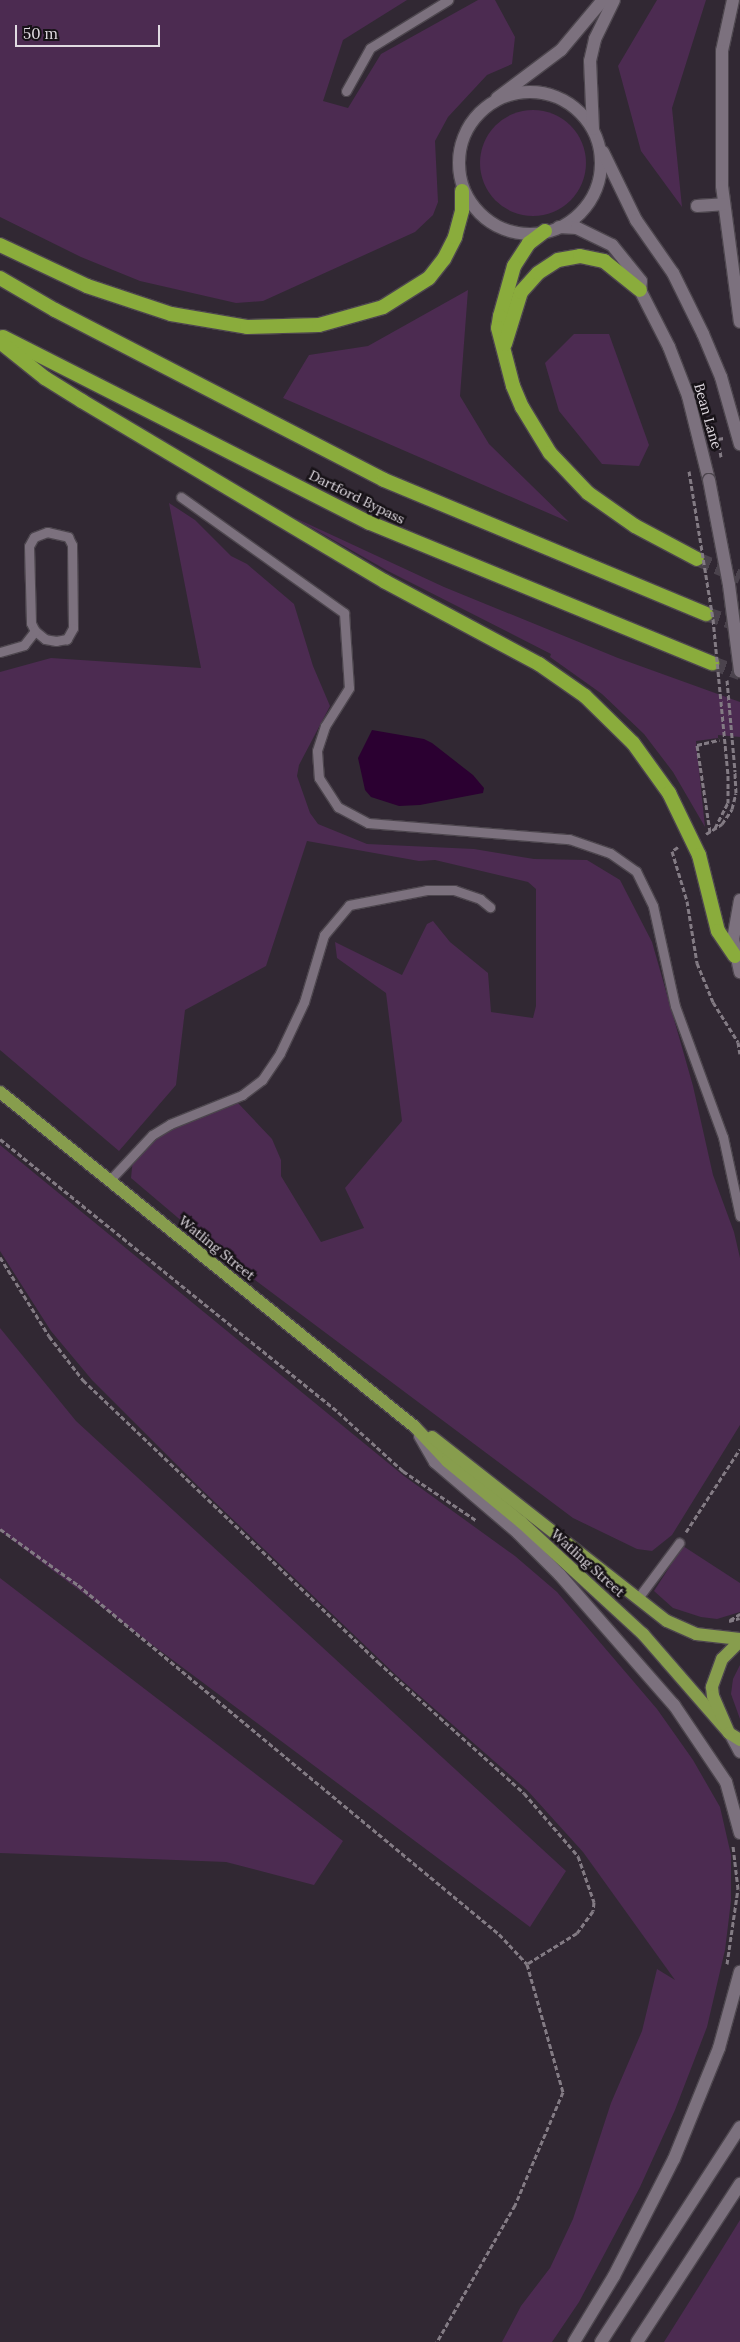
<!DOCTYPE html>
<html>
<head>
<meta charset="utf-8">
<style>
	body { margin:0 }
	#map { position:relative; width:740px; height:2342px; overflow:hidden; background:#312833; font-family:Lora,serif }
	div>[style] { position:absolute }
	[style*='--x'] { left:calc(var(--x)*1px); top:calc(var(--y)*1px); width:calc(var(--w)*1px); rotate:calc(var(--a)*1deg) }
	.green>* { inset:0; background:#4c2b51 }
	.round { border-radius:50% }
	.water>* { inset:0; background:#2b0031 }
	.trunk-tunnel>* { height:14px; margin-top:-7px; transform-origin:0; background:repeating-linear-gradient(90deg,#4b434d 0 14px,transparent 0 21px) }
	.path>* { height:3px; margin-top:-1.5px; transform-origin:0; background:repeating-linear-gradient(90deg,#837b84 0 5px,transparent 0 7.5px) }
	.roads { filter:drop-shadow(1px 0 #4d464e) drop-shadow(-1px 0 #4d464e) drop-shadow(0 1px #4d464e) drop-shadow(0 -1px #4d464e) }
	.service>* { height:9px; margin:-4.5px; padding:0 4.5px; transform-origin:4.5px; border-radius:4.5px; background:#7c717e }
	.minor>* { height:12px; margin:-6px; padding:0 6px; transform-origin:6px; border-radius:6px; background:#7c717e }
	.secondary>* { height:12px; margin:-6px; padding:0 6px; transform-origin:6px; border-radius:6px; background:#7c717e }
	.secondary>.ring { margin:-6px; padding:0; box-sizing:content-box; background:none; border:12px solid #7c717e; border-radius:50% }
	.primary>* { height:12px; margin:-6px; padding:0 6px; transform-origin:6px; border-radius:6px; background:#879d4d }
	.trunk>* { height:14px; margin:-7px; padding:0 7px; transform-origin:7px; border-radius:7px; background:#8aac3c }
	.path-bridge>* { height:3px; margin-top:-1.5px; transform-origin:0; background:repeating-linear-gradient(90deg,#837b84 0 5px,transparent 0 7.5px) }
	.bridges { filter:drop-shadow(1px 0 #4d464e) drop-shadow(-1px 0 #4d464e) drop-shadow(0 1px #4d464e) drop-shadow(0 -1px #4d464e) }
	.secondary-bridge>* { height:12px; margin:-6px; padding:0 6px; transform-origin:6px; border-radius:6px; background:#7c717e }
	span { translate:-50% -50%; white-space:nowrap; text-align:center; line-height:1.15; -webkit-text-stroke:5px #171217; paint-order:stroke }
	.street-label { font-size:14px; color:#e1dbe2 }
	.scale { position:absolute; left:15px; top:25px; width:145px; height:22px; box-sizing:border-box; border:2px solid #e1dbe2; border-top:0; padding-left:6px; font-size:15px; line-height:18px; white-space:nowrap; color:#e1dbe2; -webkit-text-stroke:4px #171217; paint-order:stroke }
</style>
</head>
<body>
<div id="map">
	<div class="green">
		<i style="clip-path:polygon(0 0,407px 0,343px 40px,323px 101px,348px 108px,381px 54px,478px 0,495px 0,515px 37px,512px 64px,487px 75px,448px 117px,435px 141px,438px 202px,433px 215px,415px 232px,263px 301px,236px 303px,140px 281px,81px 257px,0 217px)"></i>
		<i style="clip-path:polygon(657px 0,706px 0,672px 108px,682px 207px,641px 151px,618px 66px)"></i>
		<i class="round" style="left:480px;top:110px;width:106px;height:106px"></i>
		<i style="clip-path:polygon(468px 290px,460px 396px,489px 444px,569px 522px,283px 398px,309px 355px,368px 346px)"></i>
		<i style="clip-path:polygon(574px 334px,609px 334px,649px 445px,639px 466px,602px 464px,559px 411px,545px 363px)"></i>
		<i style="clip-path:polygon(169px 503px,195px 520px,231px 556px,247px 564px,294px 604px,313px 666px,330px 706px,299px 765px,297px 776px,310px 813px,318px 824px,367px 844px,474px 849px,534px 859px,587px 860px,620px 880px,652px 942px,693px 1086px,713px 1175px,734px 1232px,740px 1258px,740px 1425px,672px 1535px,652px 1551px,637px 1549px,573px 1518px,223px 1256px,131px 1178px,133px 1158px,156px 1136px,238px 1103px,272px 1139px,281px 1160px,281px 1176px,321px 1242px,364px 1228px,345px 1188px,402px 1121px,386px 993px,337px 958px,335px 942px,402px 975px,427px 924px,433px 921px,450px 942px,488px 973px,491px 1012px,533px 1018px,536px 1006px,536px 889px,528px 882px,435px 860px,419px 861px,307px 841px,266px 966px,185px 1010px,176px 1085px,119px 1151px,0 1050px,0 672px,51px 658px,201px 668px)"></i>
		<i style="clip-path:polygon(293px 517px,444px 587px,618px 658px,740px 702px,740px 737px,718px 735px,718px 738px,696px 741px,705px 827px,673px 772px,644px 734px,602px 694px,550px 657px,551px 654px,388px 571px)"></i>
		<i style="clip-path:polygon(0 1145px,404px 1476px,515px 1556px,557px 1592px,657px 1709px,693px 1760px,720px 1807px,731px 1855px,731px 1901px,725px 1950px,707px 2027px,675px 2110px,640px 2187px,579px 2302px,552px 2342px,502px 2342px,521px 2306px,550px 2268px,573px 2219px,611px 2103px,642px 2031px,657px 1969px,675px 1980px,583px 1852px,527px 1790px,396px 1675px,198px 1486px,92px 1380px,51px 1331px,0 1251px)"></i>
		<i style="clip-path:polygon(0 1328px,76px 1421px,566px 1871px,530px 1927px,0 1531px)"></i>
		<i style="clip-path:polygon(683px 1546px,740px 1583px,740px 1612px,717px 1619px,701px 1617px,673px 1608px,654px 1591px)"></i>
		<i style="clip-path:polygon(0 1578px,343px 1841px,314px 1885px,226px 1862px,0 1853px)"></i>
		<i style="clip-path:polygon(740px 1665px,740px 1719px,731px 1694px,733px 1679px)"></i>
		<i style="clip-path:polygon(740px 2220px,740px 2342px,664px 2342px,698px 2288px)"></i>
	</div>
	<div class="water">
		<i style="clip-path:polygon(372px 730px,424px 739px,432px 743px,473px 775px,484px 788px,483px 793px,420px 805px,399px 806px,371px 797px,365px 790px,358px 758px)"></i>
	</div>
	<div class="trunk-tunnel">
		<i style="--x:697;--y:559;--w:47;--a:22.7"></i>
		<i style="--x:706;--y:614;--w:36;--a:18"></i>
		<i style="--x:712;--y:663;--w:30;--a:20"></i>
	</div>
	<div class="path">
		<i style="--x:721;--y:457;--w:18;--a:-99"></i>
		<i style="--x:718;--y:439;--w:6;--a:-9"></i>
		<i style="--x:715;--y:828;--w:28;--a:-63"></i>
		<i style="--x:728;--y:803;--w:29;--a:-90"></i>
		<i style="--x:710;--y:832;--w:88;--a:-98.5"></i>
		<i style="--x:697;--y:745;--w:23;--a:-13"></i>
		<i style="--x:706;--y:834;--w:19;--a:-32"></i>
		<i style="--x:722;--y:824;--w:18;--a:-56"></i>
		<i style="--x:732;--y:809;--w:16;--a:-76"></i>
		<i style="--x:736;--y:793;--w:21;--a:-93"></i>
		<i style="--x:678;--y:847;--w:7;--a:146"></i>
		<i style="--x:672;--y:851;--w:52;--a:73.3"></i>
		<i style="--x:687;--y:901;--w:63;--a:80.8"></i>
		<i style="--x:697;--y:963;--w:42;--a:67.7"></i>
		<i style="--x:713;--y:1002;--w:47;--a:58"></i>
		<i style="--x:738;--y:1042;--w:12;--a:81"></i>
		<i style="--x:0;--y:1139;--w:434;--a:38.9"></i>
		<i style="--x:338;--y:1412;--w:88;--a:42.2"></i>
		<i style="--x:403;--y:1471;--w:89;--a:34"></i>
		<i style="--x:0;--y:1257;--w:93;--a:58.2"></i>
		<i style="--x:49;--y:1336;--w:56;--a:52.3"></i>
		<i style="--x:83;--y:1380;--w:408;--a:43.7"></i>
		<i style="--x:378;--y:1662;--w:196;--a:41.9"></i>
		<i style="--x:524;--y:1793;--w:83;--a:49.4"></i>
		<i style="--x:578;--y:1856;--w:49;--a:70.8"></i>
		<i style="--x:594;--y:1902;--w:9;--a:96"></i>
		<i style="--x:593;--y:1911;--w:27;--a:126"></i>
		<i style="--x:577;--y:1933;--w:59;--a:148.2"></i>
		<i style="--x:527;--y:1964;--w:133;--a:74.3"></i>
		<i style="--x:563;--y:2092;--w:123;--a:113"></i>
		<i style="--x:515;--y:2205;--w:158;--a:119.7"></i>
		<i style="--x:0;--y:1529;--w:96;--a:35.7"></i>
		<i style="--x:78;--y:1585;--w:547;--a:39.66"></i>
		<i style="--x:499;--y:1934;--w:41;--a:47"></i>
		<i style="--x:686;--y:1532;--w:99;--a:-57"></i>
		<i style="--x:730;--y:1620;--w:12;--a:-31"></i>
		<i style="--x:729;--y:1621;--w:11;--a:-15"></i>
		<i style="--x:727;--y:1964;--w:76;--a:-81.7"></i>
		<i style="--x:738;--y:1889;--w:43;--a:-96.6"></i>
	</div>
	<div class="roads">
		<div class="service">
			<i style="--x:346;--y:91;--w:49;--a:-60.8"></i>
			<i style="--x:370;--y:48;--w:92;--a:-31.6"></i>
			<i style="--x:181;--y:497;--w:200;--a:35.4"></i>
			<i style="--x:344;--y:613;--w:75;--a:86.2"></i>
			<i style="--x:349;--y:688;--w:45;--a:122.3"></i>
			<i style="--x:325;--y:726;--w:26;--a:108"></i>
			<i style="--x:317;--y:751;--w:27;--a:86"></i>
			<i style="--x:319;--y:778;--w:35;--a:57"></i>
			<i style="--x:338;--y:807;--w:34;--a:28"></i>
			<i style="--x:368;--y:823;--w:202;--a:4.6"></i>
			<i style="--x:569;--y:839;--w:43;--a:18.9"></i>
			<i style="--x:610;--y:853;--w:32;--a:35"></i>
			<i style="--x:636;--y:871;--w:39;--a:64"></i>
			<i style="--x:653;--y:906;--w:102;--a:77.6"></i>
			<i style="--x:675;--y:1006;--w:140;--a:69.9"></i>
			<i style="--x:723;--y:1137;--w:81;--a:77.9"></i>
			<i style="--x:47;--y:532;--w:22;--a:13"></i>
			<i style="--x:68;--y:537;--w:9;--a:63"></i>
			<i style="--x:72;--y:545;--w:83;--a:89.3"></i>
			<i style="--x:73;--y:628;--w:13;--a:119"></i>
			<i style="--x:67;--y:639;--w:11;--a:170"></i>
			<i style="--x:56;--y:641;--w:11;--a:-170"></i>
			<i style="--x:45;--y:639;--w:13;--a:-141"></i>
			<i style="--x:35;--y:631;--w:9;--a:-117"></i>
			<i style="--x:31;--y:623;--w:77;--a:-91.5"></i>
			<i style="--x:29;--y:546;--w:10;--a:-61"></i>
			<i style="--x:34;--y:537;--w:14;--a:-21"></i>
			<i style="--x:0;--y:652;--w:25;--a:-16"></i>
			<i style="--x:24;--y:645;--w:18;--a:-52"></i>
			<i style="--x:109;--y:1181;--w:63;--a:-46.9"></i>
			<i style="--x:152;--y:1135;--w:21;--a:-31"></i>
			<i style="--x:170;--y:1124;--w:78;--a:-21.9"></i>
			<i style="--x:242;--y:1095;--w:25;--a:-37"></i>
			<i style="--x:262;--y:1080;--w:32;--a:-56"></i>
			<i style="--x:280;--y:1053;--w:56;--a:-64.8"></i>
			<i style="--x:304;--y:1002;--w:70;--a:-73.4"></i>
			<i style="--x:324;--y:935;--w:39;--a:-50"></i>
			<i style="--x:349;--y:905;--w:79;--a:-10.9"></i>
			<i style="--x:427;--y:890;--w:27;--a:0"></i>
			<i style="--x:454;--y:890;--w:28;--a:19"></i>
			<i style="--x:480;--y:899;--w:13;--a:39"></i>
			<i style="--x:638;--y:1598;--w:69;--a:-53.3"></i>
		</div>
		<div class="minor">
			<i style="--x:733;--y:0;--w:52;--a:102.2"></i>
			<i style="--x:722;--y:51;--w:135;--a:90"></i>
			<i style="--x:722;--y:186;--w:137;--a:82.5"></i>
			<i style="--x:697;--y:206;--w:26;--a:-4"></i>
		</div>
		<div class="secondary">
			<i class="ring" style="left:459px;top:92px;width:130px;height:130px"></i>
			<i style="--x:497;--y:98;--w:80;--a:-36.9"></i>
			<i style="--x:561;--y:50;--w:65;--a:-50"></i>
			<i style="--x:593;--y:129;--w:68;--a:-92.5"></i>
			<i style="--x:590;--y:61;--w:23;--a:-77"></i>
			<i style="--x:595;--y:39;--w:43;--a:-64"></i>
			<i style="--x:603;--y:152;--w:76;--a:64.1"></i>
			<i style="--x:636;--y:220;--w:65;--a:55.1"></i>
			<i style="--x:673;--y:273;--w:68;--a:63.8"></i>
			<i style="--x:703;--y:334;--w:47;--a:67.3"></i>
			<i style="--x:721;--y:377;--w:70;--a:74.2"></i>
			<i style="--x:559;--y:227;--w:18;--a:3"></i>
			<i style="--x:577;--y:228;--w:39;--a:26"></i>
			<i style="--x:612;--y:245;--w:46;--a:51.1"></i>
			<i style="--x:641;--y:281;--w:9;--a:96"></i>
			<i style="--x:640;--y:290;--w:64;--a:63"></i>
			<i style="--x:669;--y:347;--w:53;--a:68.8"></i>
			<i style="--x:688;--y:396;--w:87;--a:76"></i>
			<i style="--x:740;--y:900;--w:40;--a:100"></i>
			<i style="--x:733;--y:939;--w:34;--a:78"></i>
			<i style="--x:420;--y:1436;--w:30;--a:60"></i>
			<i style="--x:435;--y:1462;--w:109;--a:40.5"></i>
			<i style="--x:518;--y:1533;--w:59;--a:45"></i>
			<i style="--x:560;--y:1575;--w:173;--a:48.8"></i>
			<i style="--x:674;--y:1705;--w:93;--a:56"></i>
			<i style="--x:726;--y:1782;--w:53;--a:74.6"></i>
			<i style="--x:731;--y:1735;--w:19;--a:62"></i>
			<i style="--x:574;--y:2342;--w:77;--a:-58.8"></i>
			<i style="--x:614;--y:2276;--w:131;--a:-62.9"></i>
			<i style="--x:674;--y:2159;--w:120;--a:-67.9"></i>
			<i style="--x:719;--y:2048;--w:79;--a:-74.6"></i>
			<i style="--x:601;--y:2342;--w:256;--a:-57.1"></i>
			<i style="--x:637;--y:2342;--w:189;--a:-56.9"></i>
		</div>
		<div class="primary">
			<i style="--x:0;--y:1092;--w:533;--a:38.91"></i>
			<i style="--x:415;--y:1427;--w:47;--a:46.7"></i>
			<i style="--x:447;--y:1461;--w:96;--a:39.5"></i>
			<i style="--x:521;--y:1522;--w:166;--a:42.6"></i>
			<i style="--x:643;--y:1634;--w:131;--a:49"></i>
			<i style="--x:432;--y:1437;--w:298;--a:38.1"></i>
			<i style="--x:667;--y:1621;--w:32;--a:24"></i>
			<i style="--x:696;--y:1634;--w:44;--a:6.5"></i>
			<i style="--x:740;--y:1641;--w:25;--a:135"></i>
			<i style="--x:722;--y:1659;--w:30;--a:110"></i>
			<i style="--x:712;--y:1687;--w:9;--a:84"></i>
			<i style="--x:713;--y:1696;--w:40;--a:66.6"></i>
			<i style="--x:729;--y:1733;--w:13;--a:32"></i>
		</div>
		<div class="trunk">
			<i style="--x:545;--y:231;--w:20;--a:143"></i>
			<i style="--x:529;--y:243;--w:27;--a:123"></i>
			<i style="--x:514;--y:266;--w:52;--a:105.6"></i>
			<i style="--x:500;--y:316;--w:12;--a:99"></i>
			<i style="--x:498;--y:328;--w:60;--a:75.5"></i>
			<i style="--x:513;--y:386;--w:23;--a:67"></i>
			<i style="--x:522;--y:407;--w:54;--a:58.7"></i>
			<i style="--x:550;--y:453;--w:55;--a:46.5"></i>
			<i style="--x:588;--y:493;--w:57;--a:35.1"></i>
			<i style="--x:635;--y:526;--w:70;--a:28"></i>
			<i style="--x:0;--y:245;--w:96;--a:25.2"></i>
			<i style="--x:87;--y:286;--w:89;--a:18.4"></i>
			<i style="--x:171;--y:314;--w:77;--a:9.7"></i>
			<i style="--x:247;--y:327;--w:72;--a:-1.6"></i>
			<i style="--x:319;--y:325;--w:66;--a:-15.7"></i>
			<i style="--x:383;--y:307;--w:54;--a:-32.2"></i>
			<i style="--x:429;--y:278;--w:24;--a:-52"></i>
			<i style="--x:444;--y:259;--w:25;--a:-63"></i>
			<i style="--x:455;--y:237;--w:28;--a:-75"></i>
			<i style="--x:462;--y:210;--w:19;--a:-90"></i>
			<i style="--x:0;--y:278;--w:64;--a:30.2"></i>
			<i style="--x:55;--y:310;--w:370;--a:27.3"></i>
			<i style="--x:384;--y:480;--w:349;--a:22.6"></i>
			<i style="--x:3;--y:337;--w:411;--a:26.9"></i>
			<i style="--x:370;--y:523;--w:370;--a:22.3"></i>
			<i style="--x:0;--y:342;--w:58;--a:38.7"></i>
			<i style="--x:45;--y:378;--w:44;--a:31.9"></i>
			<i style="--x:82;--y:401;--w:352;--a:30.8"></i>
			<i style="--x:384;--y:581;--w:176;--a:28.2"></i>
			<i style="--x:539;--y:664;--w:56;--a:34.8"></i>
			<i style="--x:585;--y:696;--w:67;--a:44.4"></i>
			<i style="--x:633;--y:743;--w:62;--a:54.2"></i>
			<i style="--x:669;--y:793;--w:69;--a:64.2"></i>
			<i style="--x:699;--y:855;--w:78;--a:76"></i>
			<i style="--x:718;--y:931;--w:30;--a:56"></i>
			<i style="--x:505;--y:344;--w:54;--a:-72.9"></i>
			<i style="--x:521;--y:292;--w:25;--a:-48"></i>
			<i style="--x:538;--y:273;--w:24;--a:-33"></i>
			<i style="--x:558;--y:260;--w:22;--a:-10"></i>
			<i style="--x:580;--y:256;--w:25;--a:12"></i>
			<i style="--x:604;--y:261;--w:46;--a:38.9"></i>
		</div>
	</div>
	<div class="path-bridge">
		<i style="--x:689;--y:471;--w:150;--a:80.8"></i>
		<i style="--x:713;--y:619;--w:156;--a:84.5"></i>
		<i style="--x:727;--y:680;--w:92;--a:85"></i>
	</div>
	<div class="bridges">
		<div class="secondary-bridge">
			<i style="--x:709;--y:480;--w:107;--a:79.2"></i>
			<i style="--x:729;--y:585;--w:87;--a:82.7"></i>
		</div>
	</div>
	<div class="street-label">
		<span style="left:708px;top:416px;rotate:74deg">Bean Lane</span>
		<span style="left:357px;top:497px;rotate:26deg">Dartford Bypass</span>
		<span style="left:217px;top:1248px;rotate:39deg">Watling Street</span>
		<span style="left:588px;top:1563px;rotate:42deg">Watling Street</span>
	</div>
	<div class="scale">50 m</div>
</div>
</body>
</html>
